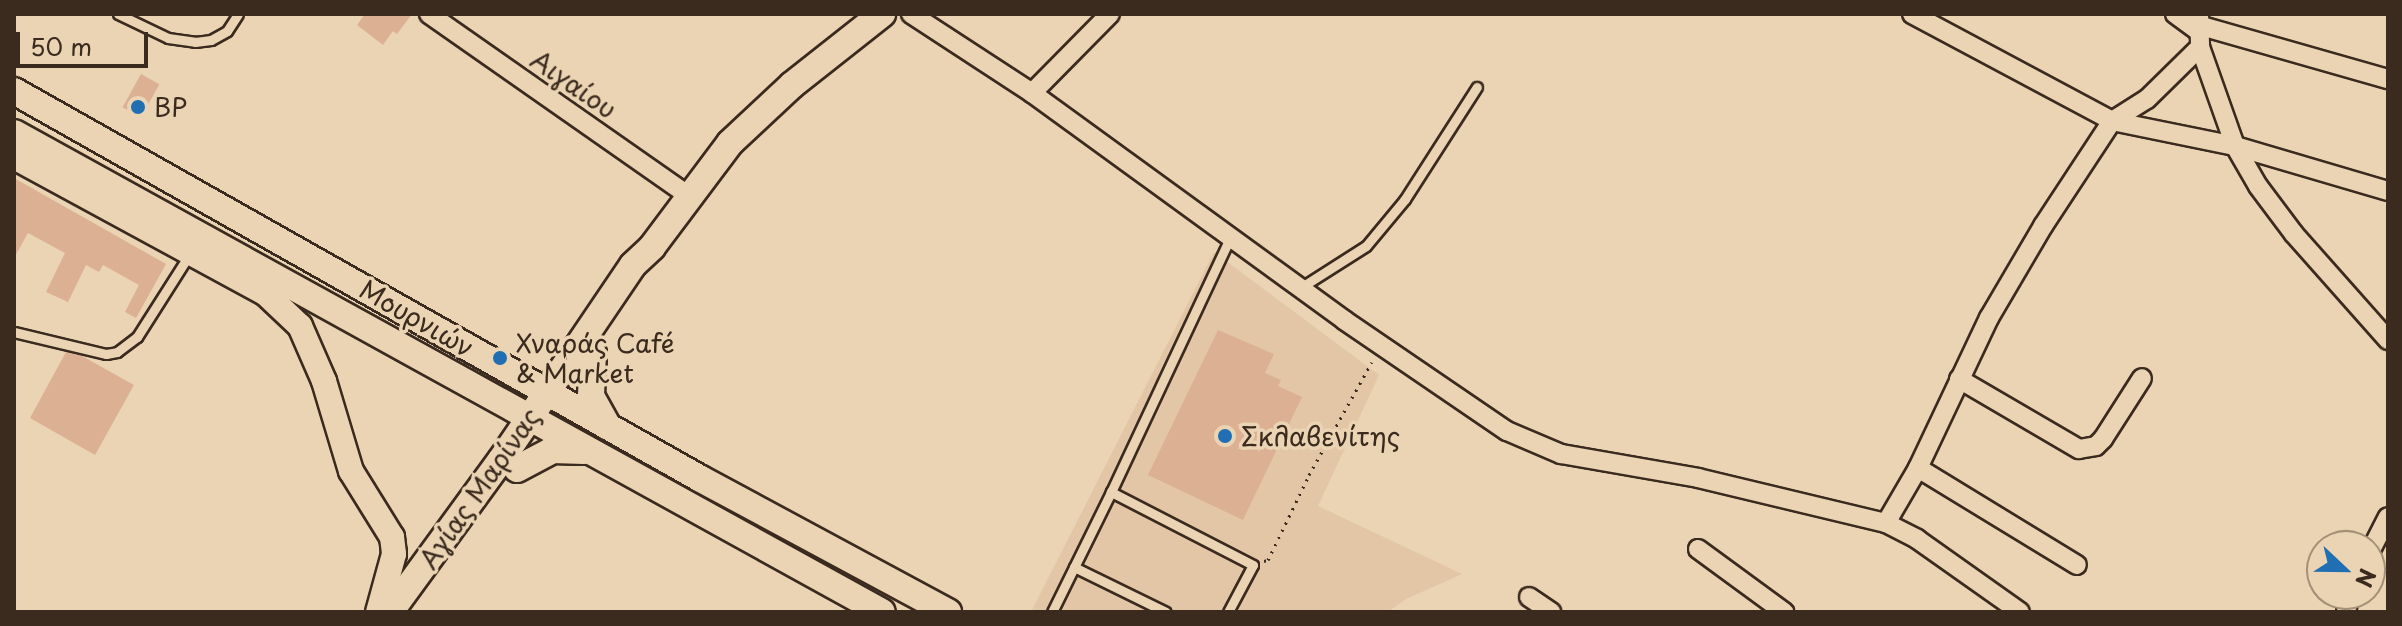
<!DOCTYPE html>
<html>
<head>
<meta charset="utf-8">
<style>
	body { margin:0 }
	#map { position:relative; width:2402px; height:626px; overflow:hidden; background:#ead4b3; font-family:"Playpen Sans",sans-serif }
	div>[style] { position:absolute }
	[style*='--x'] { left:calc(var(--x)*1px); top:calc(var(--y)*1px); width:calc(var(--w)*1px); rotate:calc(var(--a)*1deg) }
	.built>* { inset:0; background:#e3c6a6 }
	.building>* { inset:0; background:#dbb093; transform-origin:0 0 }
	.path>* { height:3px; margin-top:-1.5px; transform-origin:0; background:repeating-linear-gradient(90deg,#3b2a1e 0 2px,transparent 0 8px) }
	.roads { filter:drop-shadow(2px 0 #3b2a1e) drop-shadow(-2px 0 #3b2a1e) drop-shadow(0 2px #3b2a1e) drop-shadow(0 -2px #3b2a1e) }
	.service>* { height:9px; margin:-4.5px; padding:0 4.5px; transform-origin:4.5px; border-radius:4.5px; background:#ead4b3 }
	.minor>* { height:18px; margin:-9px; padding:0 9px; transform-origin:9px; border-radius:9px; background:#ead4b3 }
	.tertiary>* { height:24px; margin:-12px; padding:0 12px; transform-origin:12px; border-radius:12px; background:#ead4b3 }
	.secondary>* { height:26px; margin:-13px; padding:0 13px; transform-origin:13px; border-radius:13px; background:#ead4b3 }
	.dots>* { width:22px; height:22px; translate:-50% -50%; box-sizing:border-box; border:4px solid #ead4b3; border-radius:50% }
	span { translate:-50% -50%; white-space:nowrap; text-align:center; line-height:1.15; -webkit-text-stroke:7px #ead4b3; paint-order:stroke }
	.street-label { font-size:26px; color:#3b2a1e }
	.poi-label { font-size:26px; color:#3b2a1e }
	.left { translate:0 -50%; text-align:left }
	.frame { position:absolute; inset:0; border:16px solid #3b2a1e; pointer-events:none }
	.north { position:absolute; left:2306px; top:530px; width:80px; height:80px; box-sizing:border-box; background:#ead4b3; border:2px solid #a49077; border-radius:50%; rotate:112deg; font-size:22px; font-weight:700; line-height:32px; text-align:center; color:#3b2a1e }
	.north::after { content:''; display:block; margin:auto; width:28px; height:36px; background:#1f6fb2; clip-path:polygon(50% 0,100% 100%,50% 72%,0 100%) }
	.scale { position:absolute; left:16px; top:32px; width:132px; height:36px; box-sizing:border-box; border:4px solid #3b2a1e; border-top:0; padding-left:10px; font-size:24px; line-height:28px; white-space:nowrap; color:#3b2a1e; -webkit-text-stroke:6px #ead4b3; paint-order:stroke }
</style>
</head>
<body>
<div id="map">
	<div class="built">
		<i style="clip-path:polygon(1214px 252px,1379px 375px,1318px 506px,1462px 574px,1406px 599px,1388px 612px,1031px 612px)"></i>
	</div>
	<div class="building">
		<i style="clip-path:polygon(365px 14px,412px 14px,397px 34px,393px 31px,383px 45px,357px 25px)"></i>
		<i style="left:141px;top:74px;width:21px;height:38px;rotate:29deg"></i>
		<i style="clip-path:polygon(14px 178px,166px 264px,136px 318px,125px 312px,139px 285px,103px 265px,99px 272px,86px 265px,68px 302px,46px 292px,65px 253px,28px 233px,14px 258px)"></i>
		<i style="clip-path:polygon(1218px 330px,1274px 354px,1265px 373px,1281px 380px,1278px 386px,1302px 397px,1243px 520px,1148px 475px)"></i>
		<i style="clip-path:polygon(66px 352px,82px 356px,134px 385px,95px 455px,30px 418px)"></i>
	</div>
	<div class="path">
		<i style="--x:1264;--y:561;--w:4;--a:-14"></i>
		<i style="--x:1268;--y:560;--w:94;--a:-64.2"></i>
		<i style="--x:1309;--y:475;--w:129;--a:-60.9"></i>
	</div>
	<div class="roads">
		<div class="service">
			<i style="--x:118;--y:14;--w:55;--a:25.6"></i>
			<i style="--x:168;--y:38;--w:27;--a:8"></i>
			<i style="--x:195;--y:42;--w:16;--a:-7"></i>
			<i style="--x:211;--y:40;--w:18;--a:-29"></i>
			<i style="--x:227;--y:31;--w:20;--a:-57"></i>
			<i style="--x:1300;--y:288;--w:78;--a:-32.5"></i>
			<i style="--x:1366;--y:246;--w:61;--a:-50.3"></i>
			<i style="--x:1405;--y:199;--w:133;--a:-57.3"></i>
			<i style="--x:14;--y:332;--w:95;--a:13.4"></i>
			<i style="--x:106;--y:354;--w:11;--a:-10"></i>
			<i style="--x:117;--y:352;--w:25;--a:-37"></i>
			<i style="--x:137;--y:337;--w:97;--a:-57.6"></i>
			<i style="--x:1074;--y:567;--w:102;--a:26.1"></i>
			<i style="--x:1052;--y:612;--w:134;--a:-63.8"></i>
			<i style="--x:1228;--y:612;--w:53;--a:-62"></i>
			<i style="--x:1253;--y:565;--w:160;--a:-152.8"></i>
			<i style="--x:1111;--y:492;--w:283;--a:-64.9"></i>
		</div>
		<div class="minor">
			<i style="--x:429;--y:14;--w:317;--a:35"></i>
			<i style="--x:911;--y:14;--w:145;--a:33.1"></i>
			<i style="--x:1032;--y:93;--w:386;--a:36"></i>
			<i style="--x:1344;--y:320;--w:197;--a:34.3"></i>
			<i style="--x:1507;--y:431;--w:59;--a:23.1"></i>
			<i style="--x:1561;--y:454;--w:139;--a:9.9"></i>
			<i style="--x:1698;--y:478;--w:193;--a:13.5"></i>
			<i style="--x:1886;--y:523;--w:35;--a:27"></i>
			<i style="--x:1917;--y:539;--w:126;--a:35.3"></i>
			<i style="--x:1912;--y:14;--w:227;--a:28.1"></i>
			<i style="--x:2112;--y:121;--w:126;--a:11.5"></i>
			<i style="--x:2235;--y:146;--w:159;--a:16.4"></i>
			<i style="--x:2175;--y:14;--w:27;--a:36"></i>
			<i style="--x:2199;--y:14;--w:33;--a:88"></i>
			<i style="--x:2200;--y:47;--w:105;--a:70.5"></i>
			<i style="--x:2235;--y:146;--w:46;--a:60.1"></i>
			<i style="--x:2258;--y:186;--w:60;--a:53.1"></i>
			<i style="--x:2294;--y:234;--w:142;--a:48.4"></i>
			<i style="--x:2198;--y:25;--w:198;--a:15.9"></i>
			<i style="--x:1032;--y:93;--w:111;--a:-45.4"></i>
			<i style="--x:1959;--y:379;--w:139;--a:30.3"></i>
			<i style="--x:2079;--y:449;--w:17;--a:-10"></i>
			<i style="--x:2096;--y:446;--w:10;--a:-45"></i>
			<i style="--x:2103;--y:439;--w:72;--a:-57.4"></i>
			<i style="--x:1918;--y:468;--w:186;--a:31.4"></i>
			<i style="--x:1886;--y:523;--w:64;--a:-59.8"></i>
			<i style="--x:1918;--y:468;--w:166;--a:-64.7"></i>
			<i style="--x:1989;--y:318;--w:107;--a:-59.6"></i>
			<i style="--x:2043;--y:226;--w:126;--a:-56.7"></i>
			<i style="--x:2112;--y:121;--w:41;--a:-32.2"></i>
			<i style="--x:2147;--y:99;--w:74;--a:-44.5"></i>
			<i style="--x:1698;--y:549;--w:107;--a:36.2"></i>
			<i style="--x:2370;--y:552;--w:39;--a:-63"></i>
			<i style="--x:1529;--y:597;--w:27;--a:34"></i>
			<i style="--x:2346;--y:612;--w:18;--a:-77"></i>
		</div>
		<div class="tertiary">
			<i style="--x:14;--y:157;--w:285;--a:28.5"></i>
			<i style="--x:265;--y:293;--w:48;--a:43.3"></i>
			<i style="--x:300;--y:326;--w:60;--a:66.4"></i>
			<i style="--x:324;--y:381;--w:94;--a:73.3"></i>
			<i style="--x:351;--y:471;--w:78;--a:58.2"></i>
			<i style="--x:392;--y:537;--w:17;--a:83"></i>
			<i style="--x:394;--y:554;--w:60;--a:105.4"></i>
		</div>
		<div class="secondary">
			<i style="--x:14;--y:91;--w:787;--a:29.46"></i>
			<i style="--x:699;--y:478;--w:283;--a:28.3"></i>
			<i style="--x:14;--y:133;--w:991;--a:28.89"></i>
			<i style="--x:593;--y:353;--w:43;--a:92.7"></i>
			<i style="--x:591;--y:396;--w:35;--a:61"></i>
			<i style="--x:517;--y:469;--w:40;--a:-28"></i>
			<i style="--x:552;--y:450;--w:32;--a:2"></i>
			<i style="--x:390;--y:612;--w:188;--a:-53.9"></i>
			<i style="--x:501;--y:460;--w:235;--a:-55.9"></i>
			<i style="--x:633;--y:265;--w:26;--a:-43"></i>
			<i style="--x:652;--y:247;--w:130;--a:-53.1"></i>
			<i style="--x:730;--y:143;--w:85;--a:-43.1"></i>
			<i style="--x:792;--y:85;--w:115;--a:-38.3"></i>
		</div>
	</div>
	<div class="dots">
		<i style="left:138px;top:107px;background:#1f6fb2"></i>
		<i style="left:500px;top:358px;background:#1f6fb2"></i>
		<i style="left:1225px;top:436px;background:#1f6fb2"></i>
	</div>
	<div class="street-label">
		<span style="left:574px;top:84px;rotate:35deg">Αιγαίου</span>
		<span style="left:417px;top:318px;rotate:30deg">Μουρνιών</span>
		<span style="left:479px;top:488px;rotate:-55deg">Αγίας Μαρίνας</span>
	</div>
	<div class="poi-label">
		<span class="left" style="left:154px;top:107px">BP</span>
		<span class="left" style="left:516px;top:358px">Χναράς Café<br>&amp; Market</span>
		<span class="left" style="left:1241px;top:436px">Σκλαβενίτης</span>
	</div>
	<div class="frame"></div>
	<div class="north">N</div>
	<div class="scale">50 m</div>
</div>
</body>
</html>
